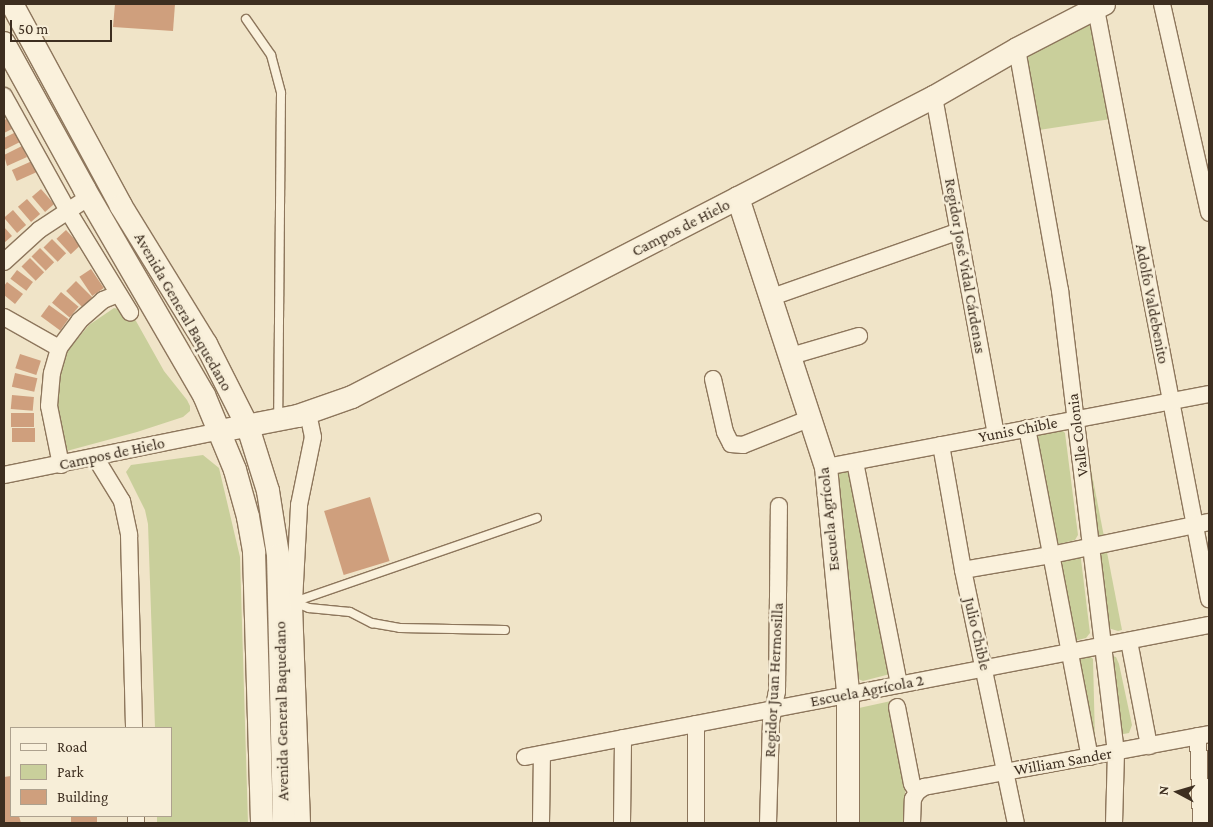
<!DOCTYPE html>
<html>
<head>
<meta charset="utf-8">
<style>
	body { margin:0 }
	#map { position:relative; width:1213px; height:827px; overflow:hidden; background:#f0e4c8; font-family:"Crimson Pro",serif }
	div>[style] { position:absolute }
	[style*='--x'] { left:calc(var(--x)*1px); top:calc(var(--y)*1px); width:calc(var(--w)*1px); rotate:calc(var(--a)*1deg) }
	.green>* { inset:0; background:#c9cf9b }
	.building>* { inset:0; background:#cf9f7d; transform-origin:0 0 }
	.roads { filter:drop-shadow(1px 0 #8d765c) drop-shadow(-1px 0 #8d765c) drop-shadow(0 1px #8d765c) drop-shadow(0 -1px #8d765c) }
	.lane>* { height:8px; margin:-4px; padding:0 4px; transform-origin:4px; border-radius:4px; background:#faf1dc }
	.street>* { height:16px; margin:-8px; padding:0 8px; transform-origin:8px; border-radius:8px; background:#faf1dc }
	.secondary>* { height:22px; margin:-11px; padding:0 11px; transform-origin:11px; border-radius:11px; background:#faf1dc }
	span { translate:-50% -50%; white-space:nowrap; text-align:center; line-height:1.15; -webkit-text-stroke:5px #f7eed8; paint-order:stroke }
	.street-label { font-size:16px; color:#3d2e20 }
	.frame { position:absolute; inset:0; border:5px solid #3d2e20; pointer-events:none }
	.legend { position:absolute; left:10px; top:727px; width:162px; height:90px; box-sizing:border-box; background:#f7eed8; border:1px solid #ada18e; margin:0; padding:6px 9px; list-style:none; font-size:15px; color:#3d2e20 }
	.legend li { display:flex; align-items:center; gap:10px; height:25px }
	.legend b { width:25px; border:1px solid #ada18e }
	.north { position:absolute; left:1153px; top:767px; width:50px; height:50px; -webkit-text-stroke:4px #f7eed8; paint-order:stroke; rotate:276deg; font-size:14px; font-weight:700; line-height:20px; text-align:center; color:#3d2e20 }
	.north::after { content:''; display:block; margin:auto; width:18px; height:22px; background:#3d2e20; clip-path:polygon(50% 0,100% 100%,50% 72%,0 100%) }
	.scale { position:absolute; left:10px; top:20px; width:102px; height:22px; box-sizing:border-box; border:2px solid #3d2e20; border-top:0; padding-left:6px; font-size:15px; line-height:18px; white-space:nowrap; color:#3d2e20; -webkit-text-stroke:4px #f7eed8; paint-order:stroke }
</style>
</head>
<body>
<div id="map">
	<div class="green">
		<i style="clip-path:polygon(1093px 16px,1111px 119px,1039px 130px,1024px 52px)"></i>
		<i style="clip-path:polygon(114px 308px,123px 310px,136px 321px,164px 371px,187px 400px,190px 406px,190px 411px,183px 417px,137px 432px,63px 452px,53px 413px,60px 370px,69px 349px,89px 325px)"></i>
		<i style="clip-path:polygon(1062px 430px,1065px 433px,1078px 535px,1075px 540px,1059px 544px,1056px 543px,1033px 435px)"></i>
		<i style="clip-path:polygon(1084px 433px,1122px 630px,1118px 631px,1108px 628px)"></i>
		<i style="clip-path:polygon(203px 455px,219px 468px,240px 557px,248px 823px,157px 823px,157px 816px,171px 816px,171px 728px,155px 728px,148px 524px,145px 510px,126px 472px,131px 465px)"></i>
		<i style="clip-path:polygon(846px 470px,850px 472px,890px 674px,863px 681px,858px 679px,836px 474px)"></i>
		<i style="clip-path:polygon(1080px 551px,1090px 633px,1086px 638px,1074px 641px,1055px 555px)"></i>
		<i style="clip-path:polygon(1078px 656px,1090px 656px,1093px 659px,1095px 741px)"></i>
		<i style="clip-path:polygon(1112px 656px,1116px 657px,1119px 664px,1132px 725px,1129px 733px,1118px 735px)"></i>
		<i style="clip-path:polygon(891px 701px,905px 769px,905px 823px,857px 823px,859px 708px)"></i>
	</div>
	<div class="building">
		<i style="clip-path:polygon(115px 4px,175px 4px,173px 31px,113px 27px)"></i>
		<i style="clip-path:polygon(7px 119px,12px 129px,4px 133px,4px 120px)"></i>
		<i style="clip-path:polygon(16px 132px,20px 142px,4px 150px,4px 138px)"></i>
		<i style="clip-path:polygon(22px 146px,27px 157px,7px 166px,4px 155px)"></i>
		<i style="left:32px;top:161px;width:12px;height:22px;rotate:66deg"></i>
		<i style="left:41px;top:189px;width:20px;height:12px;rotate:49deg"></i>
		<i style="left:27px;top:199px;width:20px;height:12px;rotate:49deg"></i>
		<i style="left:13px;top:210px;width:20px;height:12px;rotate:49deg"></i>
		<i style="clip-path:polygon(4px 227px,12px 236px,4px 243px)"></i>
		<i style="left:66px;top:230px;width:21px;height:13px;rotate:47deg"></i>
		<i style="left:52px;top:239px;width:20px;height:12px;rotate:45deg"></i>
		<i style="left:40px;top:248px;width:20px;height:12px;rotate:45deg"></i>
		<i style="left:30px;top:258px;width:20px;height:12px;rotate:45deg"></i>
		<i style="left:91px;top:269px;width:23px;height:14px;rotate:56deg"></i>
		<i style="left:17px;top:270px;width:20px;height:11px;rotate:37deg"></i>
		<i style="left:76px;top:281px;width:23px;height:14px;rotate:45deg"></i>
		<i style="clip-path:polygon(7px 282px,23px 294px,15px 304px,4px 295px,4px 286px)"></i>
		<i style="left:61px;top:292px;width:23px;height:14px;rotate:40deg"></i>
		<i style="left:49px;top:305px;width:24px;height:14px;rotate:36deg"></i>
		<i style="left:20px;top:354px;width:22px;height:15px;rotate:18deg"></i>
		<i style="left:15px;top:373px;width:23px;height:14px;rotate:13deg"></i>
		<i style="left:12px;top:395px;width:22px;height:14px;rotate:5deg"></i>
		<i style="left:34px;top:413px;width:14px;height:23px;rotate:90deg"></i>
		<i style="left:35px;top:428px;width:14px;height:23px;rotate:90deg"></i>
		<i style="left:370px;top:497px;width:67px;height:48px;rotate:73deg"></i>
		<i style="clip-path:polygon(11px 776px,11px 816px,19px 816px,21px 823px,4px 823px,4px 777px)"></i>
		<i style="left:71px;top:816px;width:26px;height:7px"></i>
	</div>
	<div class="roads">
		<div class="lane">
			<i style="--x:246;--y:19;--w:44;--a:55.2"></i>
			<i style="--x:271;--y:55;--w:39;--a:75"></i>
			<i style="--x:281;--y:93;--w:324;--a:90.5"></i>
			<i style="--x:294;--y:602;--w:257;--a:-19.1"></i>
			<i style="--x:294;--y:602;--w:16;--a:22"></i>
			<i style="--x:309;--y:608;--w:41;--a:5.6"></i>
			<i style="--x:350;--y:612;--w:25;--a:27"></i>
			<i style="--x:372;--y:623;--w:28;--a:10"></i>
			<i style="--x:400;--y:628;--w:105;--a:1.1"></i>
		</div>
		<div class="street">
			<i style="--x:1162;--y:4;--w:214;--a:77.3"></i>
			<i style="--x:1096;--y:9;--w:601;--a:79.16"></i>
			<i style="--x:1017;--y:49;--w:245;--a:79.9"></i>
			<i style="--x:1060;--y:290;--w:465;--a:83.1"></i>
			<i style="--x:1116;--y:752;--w:71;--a:91.6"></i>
			<i style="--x:4;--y:96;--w:132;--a:60.9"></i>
			<i style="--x:68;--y:211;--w:119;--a:58.5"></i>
			<i style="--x:934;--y:97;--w:343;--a:79.6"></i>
			<i style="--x:4;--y:262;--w:47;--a:-42.4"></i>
			<i style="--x:39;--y:230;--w:60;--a:-33.4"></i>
			<i style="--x:772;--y:297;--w:198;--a:-19.4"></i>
			<i style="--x:4;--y:317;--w:63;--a:29.4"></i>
			<i style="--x:791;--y:356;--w:71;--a:-16.4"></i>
			<i style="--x:713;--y:379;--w:54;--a:77.2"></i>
			<i style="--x:725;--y:432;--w:13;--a:63"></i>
			<i style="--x:731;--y:444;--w:12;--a:5"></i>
			<i style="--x:743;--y:445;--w:73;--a:-21.7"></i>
			<i style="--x:1027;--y:428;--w:335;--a:79.2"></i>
			<i style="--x:941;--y:445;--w:127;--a:80"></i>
			<i style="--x:963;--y:570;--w:258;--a:78.2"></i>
			<i style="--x:95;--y:457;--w:52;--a:58.5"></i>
			<i style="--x:122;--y:501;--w:35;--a:78"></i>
			<i style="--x:129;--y:535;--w:193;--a:88.5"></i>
			<i style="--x:855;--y:462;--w:227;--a:78.8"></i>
			<i style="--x:61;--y:465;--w:60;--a:-101.5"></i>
			<i style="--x:49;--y:406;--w:33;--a:-85"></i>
			<i style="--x:52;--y:373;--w:26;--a:-74"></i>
			<i style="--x:59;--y:348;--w:34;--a:-53"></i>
			<i style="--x:79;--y:321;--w:32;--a:-41"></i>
			<i style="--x:103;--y:300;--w:16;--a:-22"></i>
			<i style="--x:826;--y:467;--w:390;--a:-10.8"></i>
			<i style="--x:4;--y:475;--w:220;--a:-11.5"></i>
			<i style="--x:963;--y:570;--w:89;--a:-9.7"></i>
			<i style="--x:1051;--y:555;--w:161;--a:-11.8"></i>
			<i style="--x:1129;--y:641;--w:107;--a:79.2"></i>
			<i style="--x:897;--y:707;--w:78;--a:79"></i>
			<i style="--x:912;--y:784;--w:9;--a:58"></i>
			<i style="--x:1198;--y:736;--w:87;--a:88"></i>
			<i style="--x:525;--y:757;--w:697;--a:-10.92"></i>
			<i style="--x:136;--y:816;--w:7;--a:90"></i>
			<i style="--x:302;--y:823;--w:221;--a:-92.1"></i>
			<i style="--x:294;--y:602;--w:97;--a:-87"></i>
			<i style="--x:299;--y:505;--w:69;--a:-78.4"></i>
			<i style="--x:313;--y:437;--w:25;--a:-102"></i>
			<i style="--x:541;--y:823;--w:69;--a:-89.2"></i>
			<i style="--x:622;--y:823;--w:85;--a:-89.3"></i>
			<i style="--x:696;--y:823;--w:99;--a:-90"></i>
			<i style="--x:768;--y:823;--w:101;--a:-88.3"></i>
			<i style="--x:771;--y:722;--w:32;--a:-79"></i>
			<i style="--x:777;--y:691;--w:185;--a:-89.4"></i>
			<i style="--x:912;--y:823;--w:24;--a:-88"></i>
			<i style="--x:913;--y:799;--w:8;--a:-60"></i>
			<i style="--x:917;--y:792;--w:9;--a:-36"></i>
			<i style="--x:924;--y:787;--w:290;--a:-10.5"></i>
		</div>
		<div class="secondary">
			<i style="--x:12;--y:4;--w:230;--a:61.6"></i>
			<i style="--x:121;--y:206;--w:162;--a:58.4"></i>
			<i style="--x:206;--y:344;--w:93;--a:63.2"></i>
			<i style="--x:248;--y:427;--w:67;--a:72.6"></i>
			<i style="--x:268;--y:491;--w:65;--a:81.1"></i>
			<i style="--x:278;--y:555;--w:268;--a:88.7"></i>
			<i style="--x:4;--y:43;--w:168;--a:61.1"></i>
			<i style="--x:85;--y:190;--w:237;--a:59.9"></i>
			<i style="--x:204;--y:395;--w:81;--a:67.5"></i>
			<i style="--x:235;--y:470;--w:49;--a:74.5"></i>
			<i style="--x:248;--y:517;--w:36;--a:80"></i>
			<i style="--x:254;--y:552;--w:271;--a:88.3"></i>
			<i style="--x:738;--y:198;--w:283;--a:71.9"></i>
			<i style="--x:826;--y:467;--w:227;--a:84.4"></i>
			<i style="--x:848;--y:693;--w:130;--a:90"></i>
			<i style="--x:220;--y:431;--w:79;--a:-10.9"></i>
			<i style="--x:298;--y:416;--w:57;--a:-19.4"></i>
			<i style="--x:352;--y:397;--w:655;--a:-27.27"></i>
			<i style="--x:934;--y:97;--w:96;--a:-30"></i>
			<i style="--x:1017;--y:49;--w:98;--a:-27.3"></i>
		</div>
	</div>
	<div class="street-label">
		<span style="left:681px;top:228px;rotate:-27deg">Campos de Hielo</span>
		<span style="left:965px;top:266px;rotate:80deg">Regidor José Vidal Cárdenas</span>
		<span style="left:1152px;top:304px;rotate:79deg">Adolfo Valdebenito</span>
		<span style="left:183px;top:312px;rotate:60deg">Avenida General Baquedano</span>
		<span style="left:1018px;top:430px;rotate:-11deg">Yunis Chible</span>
		<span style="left:1078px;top:435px;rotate:-97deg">Valle Colonia</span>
		<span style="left:112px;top:454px;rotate:-12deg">Campos de Hielo</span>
		<span style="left:829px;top:519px;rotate:-96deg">Escuela Agrícola</span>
		<span style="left:977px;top:634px;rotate:77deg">Julio Chible</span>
		<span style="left:774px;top:680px;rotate:-87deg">Regidor Juan Hermosilla</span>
		<span style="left:867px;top:691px;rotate:-11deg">Escuela Agrícola 2</span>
		<span style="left:282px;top:711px;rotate:-91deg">Avenida General Baquedano</span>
		<span style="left:1063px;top:762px;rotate:-10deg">William Sander</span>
	</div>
	<div class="frame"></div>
	<ul class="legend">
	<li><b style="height:6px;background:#faf1dc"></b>Road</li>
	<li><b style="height:14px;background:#c9cf9b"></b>Park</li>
	<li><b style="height:14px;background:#cf9f7d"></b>Building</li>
	</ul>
	<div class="north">N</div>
	<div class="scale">50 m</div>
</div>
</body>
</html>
